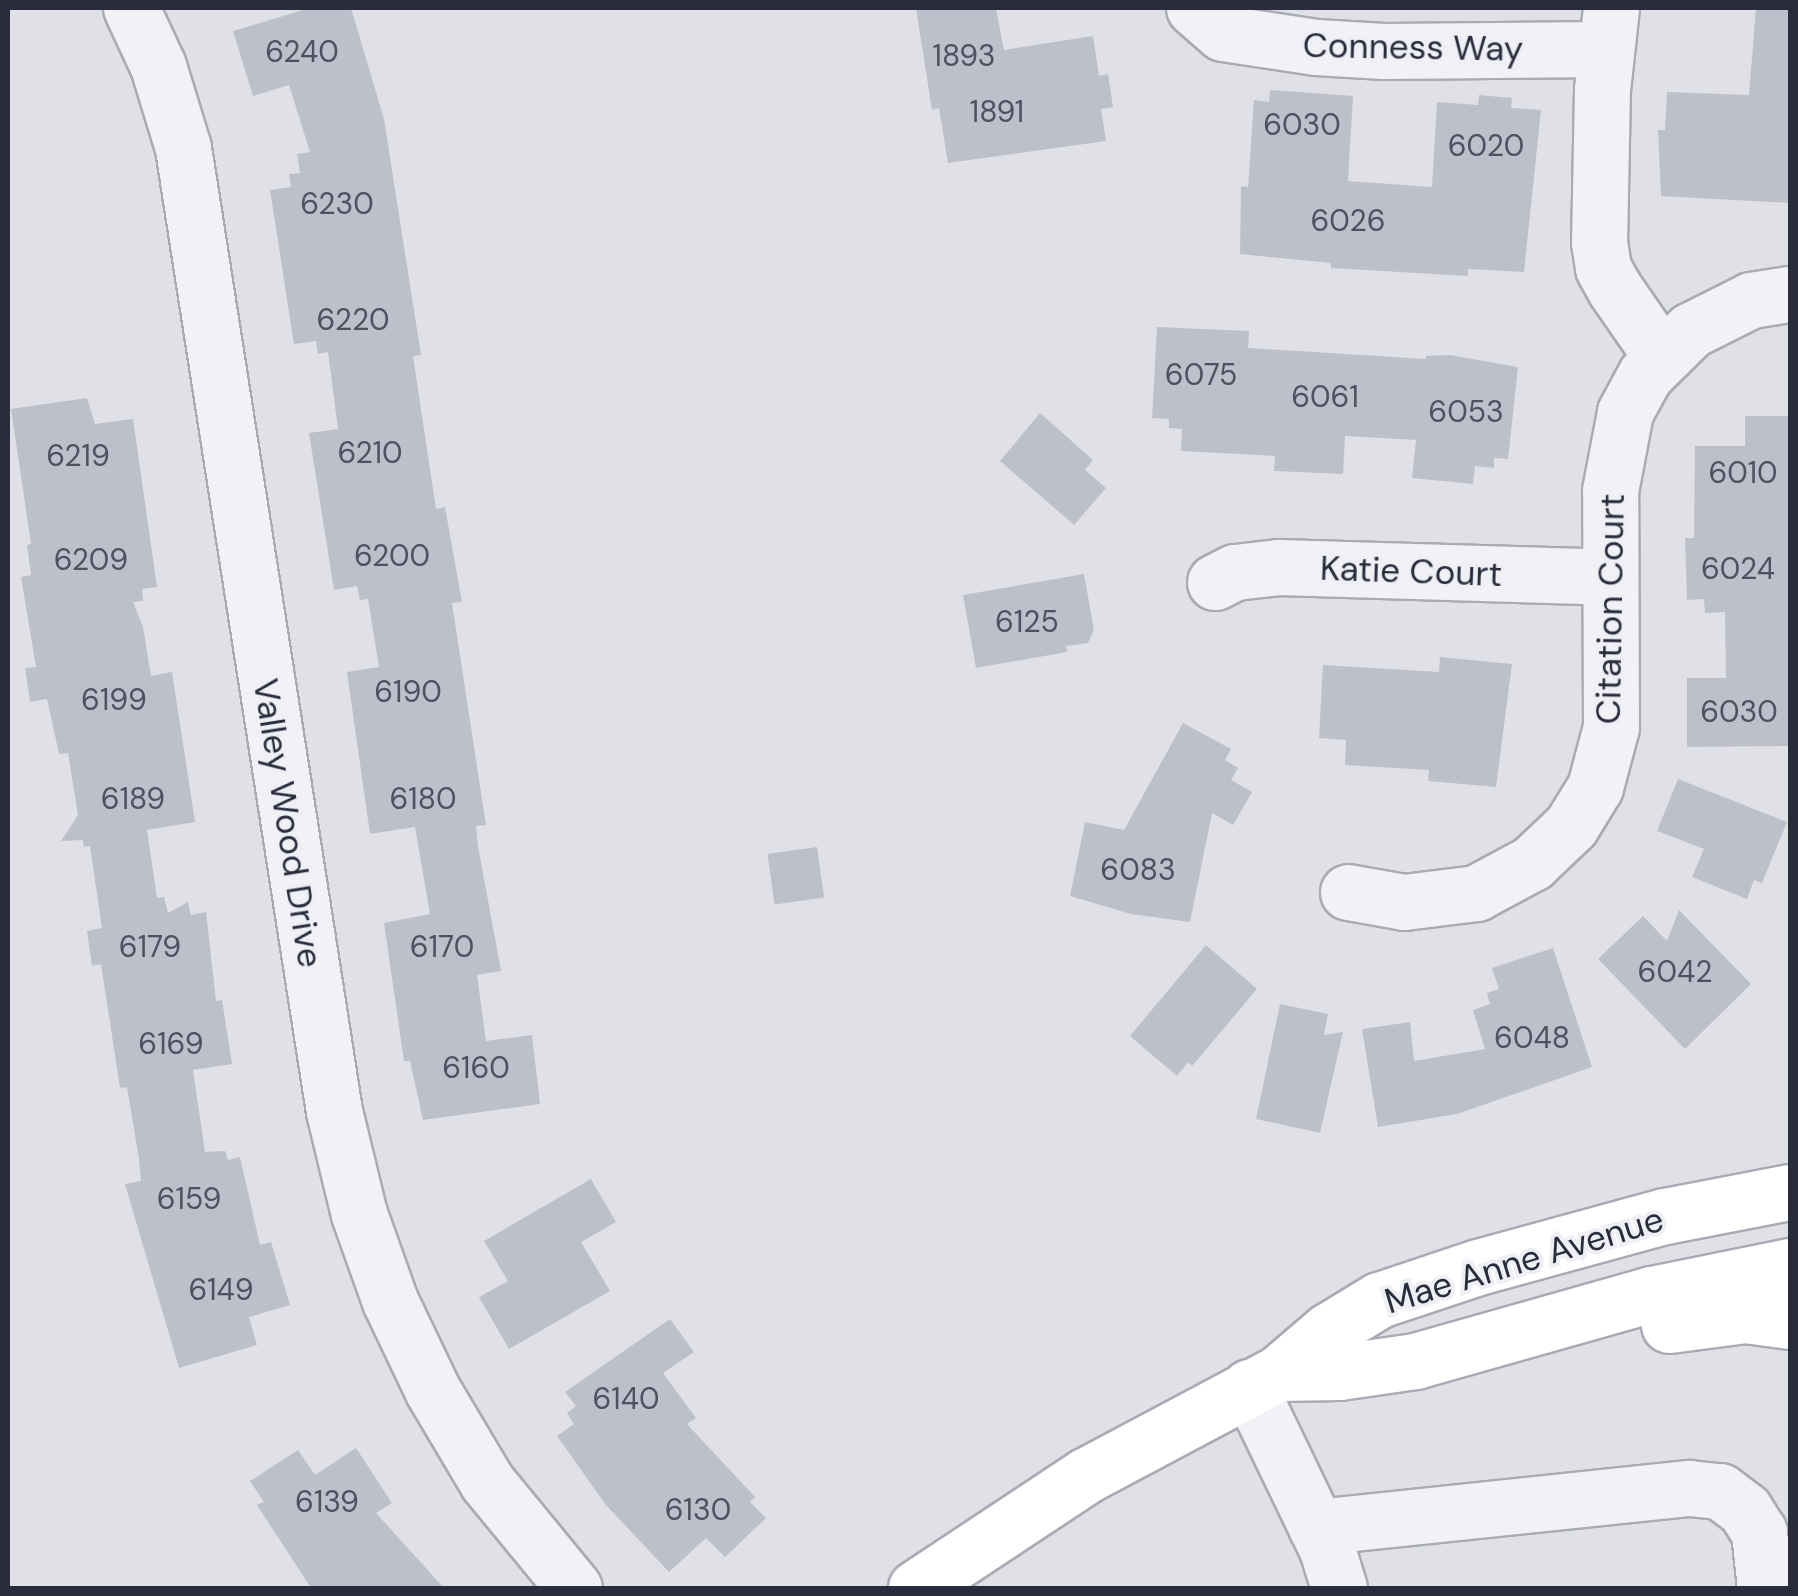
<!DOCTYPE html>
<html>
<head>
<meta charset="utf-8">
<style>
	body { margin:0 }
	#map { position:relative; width:1798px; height:1596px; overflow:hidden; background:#e0e1e7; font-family:"DM Sans",sans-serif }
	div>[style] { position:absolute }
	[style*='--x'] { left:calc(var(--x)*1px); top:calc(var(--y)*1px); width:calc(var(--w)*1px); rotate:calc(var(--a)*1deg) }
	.building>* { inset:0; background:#bdbfca; transform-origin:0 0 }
	.roads { filter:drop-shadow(2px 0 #a9abb4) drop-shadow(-2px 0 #a9abb4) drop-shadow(0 2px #a9abb4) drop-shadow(0 -2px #a9abb4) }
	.minor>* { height:55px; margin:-27.5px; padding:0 27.5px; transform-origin:27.5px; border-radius:27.5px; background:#f2f2f6 }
	.major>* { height:55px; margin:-27.5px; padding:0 27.5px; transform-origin:27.5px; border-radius:27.5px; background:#fff }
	span { translate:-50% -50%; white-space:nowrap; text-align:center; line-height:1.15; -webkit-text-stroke:8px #eff0f5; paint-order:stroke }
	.number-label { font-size:30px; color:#4f5160 }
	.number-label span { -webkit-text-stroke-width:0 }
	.street-label { font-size:35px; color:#2a2c3d }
	.frame { position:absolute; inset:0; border:10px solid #2a2c3d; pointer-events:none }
</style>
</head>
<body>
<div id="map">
	<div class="building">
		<i style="clip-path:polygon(310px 8px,351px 8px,384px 119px,421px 355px,413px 356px,436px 509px,445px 507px,462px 602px,452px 603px,486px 825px,476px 826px,478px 846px,501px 971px,477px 975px,486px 1041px,532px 1035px,540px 1104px,423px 1120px,410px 1061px,404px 1061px,384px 923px,430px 914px,415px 827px,370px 834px,347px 672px,379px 667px,368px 599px,360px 600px,357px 586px,334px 590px,309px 433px,338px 429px,328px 352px,318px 354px,316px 341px,294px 344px,270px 190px,291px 187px,289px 174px,300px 173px,297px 154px,310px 152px,289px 85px,253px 96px,233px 31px)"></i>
		<i style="clip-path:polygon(916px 8px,996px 8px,1004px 50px,1093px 36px,1099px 76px,1108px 74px,1113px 107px,1101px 109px,1106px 141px,948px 163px,939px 108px,932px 110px)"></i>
		<i style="clip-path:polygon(1756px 8px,1790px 8px,1790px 203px,1661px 196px,1658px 130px,1665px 130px,1667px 92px,1749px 95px)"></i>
		<i style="clip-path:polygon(1270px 90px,1353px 96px,1348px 181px,1432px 187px,1437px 102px,1478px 105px,1479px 95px,1512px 98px,1511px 108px,1541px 110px,1524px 272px,1468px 269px,1468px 276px,1331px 268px,1331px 263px,1240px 254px,1241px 186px,1248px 187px,1254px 100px,1269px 102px)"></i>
		<i style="clip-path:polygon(1157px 327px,1249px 331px,1248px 348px,1426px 359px,1426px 356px,1450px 355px,1518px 367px,1508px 459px,1494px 458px,1494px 468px,1475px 466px,1473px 484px,1412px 478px,1416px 440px,1345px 436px,1343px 474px,1274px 471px,1275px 456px,1181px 451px,1182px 429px,1169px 428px,1169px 419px,1152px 418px)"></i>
		<i style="clip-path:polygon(87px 398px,95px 424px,133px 419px,157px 587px,142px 589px,143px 601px,133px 602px,143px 627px,151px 676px,172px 672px,195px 822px,147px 830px,157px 898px,164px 897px,168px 913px,188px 902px,191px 915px,206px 912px,216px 1001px,222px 1000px,232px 1064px,193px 1070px,205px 1152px,225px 1151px,228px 1160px,240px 1157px,260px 1245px,271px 1242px,290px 1305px,249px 1317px,257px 1345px,179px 1368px,125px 1184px,141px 1181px,139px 1159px,127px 1087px,120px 1088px,101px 964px,92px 966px,87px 931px,102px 928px,90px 846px,84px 847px,83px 840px,61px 841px,78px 815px,68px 753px,59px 754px,47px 699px,30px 702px,25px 668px,36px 667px,21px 577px,31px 575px,27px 545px,31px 544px,11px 409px)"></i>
		<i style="clip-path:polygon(1040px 413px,1093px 460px,1085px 470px,1106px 488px,1074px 525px,1000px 461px)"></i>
		<i style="clip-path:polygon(1745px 416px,1790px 416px,1790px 746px,1687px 747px,1687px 678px,1726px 678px,1725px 612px,1705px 613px,1704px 599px,1687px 600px,1685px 538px,1694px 538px,1695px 446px,1745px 446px)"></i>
		<i style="clip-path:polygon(1084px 574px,1094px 630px,1088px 643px,1066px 646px,1067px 652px,976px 668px,963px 595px)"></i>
		<i style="clip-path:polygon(1440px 657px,1512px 664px,1496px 787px,1428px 781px,1429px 770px,1345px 765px,1346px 740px,1319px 738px,1323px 665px,1439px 672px)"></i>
		<i style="clip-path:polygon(1183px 723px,1231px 749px,1225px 760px,1238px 768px,1231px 780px,1252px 792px,1233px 825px,1212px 813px,1190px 922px,1131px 914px,1070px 896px,1085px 822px,1124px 830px)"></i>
		<i style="clip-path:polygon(1678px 779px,1787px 822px,1762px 883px,1754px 880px,1747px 899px,1692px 877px,1704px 849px,1657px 831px)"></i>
		<i style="left:817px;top:847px;width:51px;height:50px;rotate:82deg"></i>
		<i style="clip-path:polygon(1679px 910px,1751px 984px,1685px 1049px,1598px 959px,1643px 916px,1667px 941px)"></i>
		<i style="clip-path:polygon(1206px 945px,1257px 989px,1192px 1066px,1188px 1062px,1177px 1076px,1130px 1036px)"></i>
		<i style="clip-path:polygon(1553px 948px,1592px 1067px,1457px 1114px,1378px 1127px,1362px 1029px,1410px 1022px,1414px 1061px,1485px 1049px,1473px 1010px,1490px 1004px,1487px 993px,1499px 989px,1492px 968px)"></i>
		<i style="clip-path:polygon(1280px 1004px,1328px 1014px,1324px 1035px,1343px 1032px,1320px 1133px,1256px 1119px)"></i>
		<i style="clip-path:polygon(591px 1179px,616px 1222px,581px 1242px,610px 1291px,509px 1349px,479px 1297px,508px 1281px,484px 1241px)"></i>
		<i style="clip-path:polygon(670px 1319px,694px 1352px,663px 1373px,696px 1418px,687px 1424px,755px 1497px,750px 1502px,766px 1518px,725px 1557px,706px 1538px,669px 1572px,606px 1505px,557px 1436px,574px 1424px,567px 1413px,576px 1406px,565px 1392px)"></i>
		<i style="clip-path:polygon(356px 1448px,392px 1503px,376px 1513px,444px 1588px,311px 1588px,257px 1505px,264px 1502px,250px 1481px,298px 1450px,315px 1475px)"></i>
	</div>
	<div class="roads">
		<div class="minor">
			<i style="--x:131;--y:8;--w:64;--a:65"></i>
			<i style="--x:158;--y:66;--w:86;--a:73"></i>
			<i style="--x:183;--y:148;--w:975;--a:81.09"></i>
			<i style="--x:334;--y:1111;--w:106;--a:76.4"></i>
			<i style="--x:359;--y:1214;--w:92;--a:70.4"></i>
			<i style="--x:390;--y:1301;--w:100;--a:64.5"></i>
			<i style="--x:433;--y:1391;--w:106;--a:59.3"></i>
			<i style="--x:487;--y:1482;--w:137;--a:50.6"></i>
			<i style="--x:1194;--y:8;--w:38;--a:41"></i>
			<i style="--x:1223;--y:33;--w:94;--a:8.6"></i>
			<i style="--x:1316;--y:47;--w:68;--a:3.4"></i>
			<i style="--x:1384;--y:51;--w:221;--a:-0.5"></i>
			<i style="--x:1611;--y:8;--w:81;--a:96.3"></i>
			<i style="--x:1602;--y:89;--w:153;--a:91.1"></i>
			<i style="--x:1599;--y:242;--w:26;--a:81"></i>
			<i style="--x:1603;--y:268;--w:23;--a:61"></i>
			<i style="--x:1614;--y:288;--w:83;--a:55.3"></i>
			<i style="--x:1215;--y:582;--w:22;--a:-27"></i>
			<i style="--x:1235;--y:572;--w:43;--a:-6.6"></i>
			<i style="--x:1278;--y:567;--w:331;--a:1.7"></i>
			<i style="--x:1348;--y:892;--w:57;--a:10.1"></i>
			<i style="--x:1404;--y:902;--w:73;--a:-7.1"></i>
			<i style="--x:1476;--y:893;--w:64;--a:-28.2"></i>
			<i style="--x:1532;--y:863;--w:54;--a:-43.5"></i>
			<i style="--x:1571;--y:826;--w:46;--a:-58.4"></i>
			<i style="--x:1595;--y:787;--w:62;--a:-75.1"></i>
			<i style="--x:1611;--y:727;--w:236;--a:-90.2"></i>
			<i style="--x:1610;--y:491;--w:80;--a:-79.2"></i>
			<i style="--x:1625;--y:412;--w:42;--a:-61.6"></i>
			<i style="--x:1645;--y:375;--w:64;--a:-44.4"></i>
			<i style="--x:1691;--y:330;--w:67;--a:-26.6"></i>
			<i style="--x:1751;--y:300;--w:39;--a:-9"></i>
			<i style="--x:1249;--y:1387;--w:180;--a:64.3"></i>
			<i style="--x:1327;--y:1549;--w:41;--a:72.9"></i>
			<i style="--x:1316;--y:1527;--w:375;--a:-6"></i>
			<i style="--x:1689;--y:1488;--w:31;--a:6"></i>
			<i style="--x:1720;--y:1491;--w:31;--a:37"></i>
			<i style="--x:1745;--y:1510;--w:26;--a:58"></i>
			<i style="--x:1759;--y:1532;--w:56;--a:83.9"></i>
		</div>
		<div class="major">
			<i style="--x:1669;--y:1325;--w:77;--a:-7.5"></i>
			<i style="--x:1745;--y:1315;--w:45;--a:7.6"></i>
			<i style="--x:1279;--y:1373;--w:60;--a:-1"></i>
			<i style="--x:1339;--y:1372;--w:77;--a:-8.2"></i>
			<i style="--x:1415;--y:1361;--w:246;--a:-15.8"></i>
			<i style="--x:1652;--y:1294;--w:141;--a:-11.5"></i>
			<i style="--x:916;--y:1588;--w:203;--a:-33.5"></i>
			<i style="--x:1085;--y:1476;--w:220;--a:-28"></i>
			<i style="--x:1279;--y:1373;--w:65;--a:-40.6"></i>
			<i style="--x:1328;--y:1331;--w:60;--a:-31.3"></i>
			<i style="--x:1379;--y:1300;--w:104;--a:-18.4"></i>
			<i style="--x:1478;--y:1267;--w:194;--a:-15.3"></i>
			<i style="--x:1665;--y:1216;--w:127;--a:-10.9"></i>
		</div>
	</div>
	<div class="number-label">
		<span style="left:302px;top:52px">6240</span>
		<span style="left:964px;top:56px">1893</span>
		<span style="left:997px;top:112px">1891</span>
		<span style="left:1302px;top:125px">6030</span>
		<span style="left:1486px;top:146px">6020</span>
		<span style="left:337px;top:204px">6230</span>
		<span style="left:1348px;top:221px">6026</span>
		<span style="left:353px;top:320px">6220</span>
		<span style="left:1201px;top:375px">6075</span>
		<span style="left:1325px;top:397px">6061</span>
		<span style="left:1466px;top:412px">6053</span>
		<span style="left:370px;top:453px">6210</span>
		<span style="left:78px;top:456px">6219</span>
		<span style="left:1743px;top:473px">6010</span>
		<span style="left:392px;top:556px">6200</span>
		<span style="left:91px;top:560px">6209</span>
		<span style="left:1738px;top:569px">6024</span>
		<span style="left:1027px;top:622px">6125</span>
		<span style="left:408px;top:692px">6190</span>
		<span style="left:114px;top:700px">6199</span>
		<span style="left:1739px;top:712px">6030</span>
		<span style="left:133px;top:799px">6189</span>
		<span style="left:423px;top:799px">6180</span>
		<span style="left:1138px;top:870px">6083</span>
		<span style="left:150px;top:947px">6179</span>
		<span style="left:442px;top:947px">6170</span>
		<span style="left:1675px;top:972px">6042</span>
		<span style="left:1532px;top:1038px">6048</span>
		<span style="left:171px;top:1044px">6169</span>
		<span style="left:476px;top:1068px">6160</span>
		<span style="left:189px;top:1199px">6159</span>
		<span style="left:221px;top:1290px">6149</span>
		<span style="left:626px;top:1399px">6140</span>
		<span style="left:327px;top:1502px">6139</span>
		<span style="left:698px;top:1510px">6130</span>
	</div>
	<div class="street-label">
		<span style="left:1413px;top:47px;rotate:1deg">Conness Way</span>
		<span style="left:1411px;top:571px;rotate:2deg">Katie Court</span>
		<span style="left:1610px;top:609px;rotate:-89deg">Citation Court</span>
		<span style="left:288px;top:823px;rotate:81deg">Valley Wood Drive</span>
		<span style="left:1524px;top:1260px;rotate:-17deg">Mae Anne Avenue</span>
	</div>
	<div class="frame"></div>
</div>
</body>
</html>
